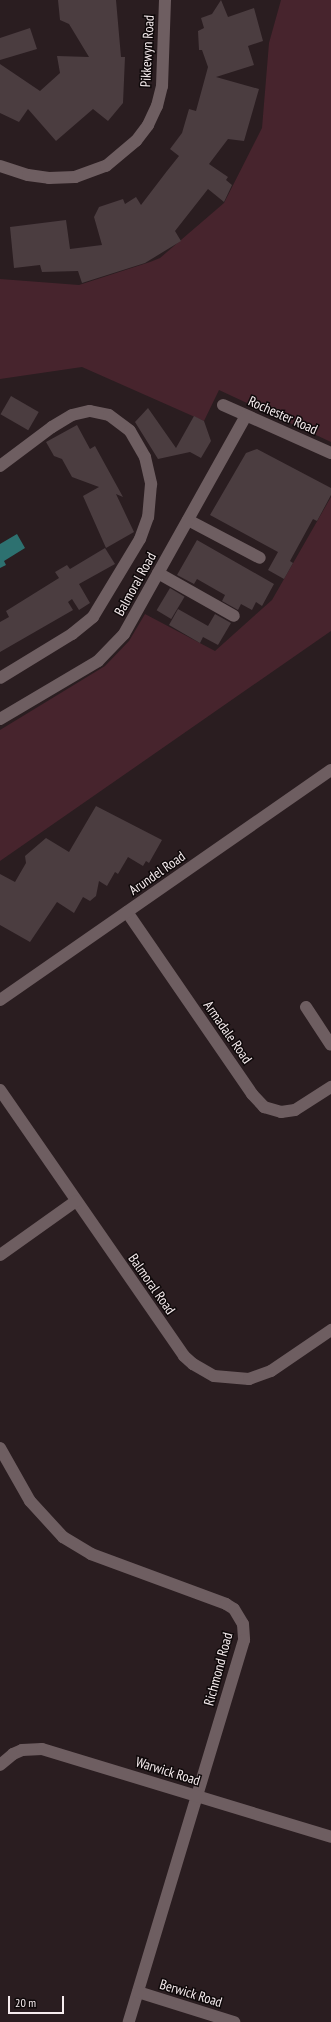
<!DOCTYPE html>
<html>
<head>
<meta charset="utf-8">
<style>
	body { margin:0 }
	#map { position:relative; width:331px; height:2022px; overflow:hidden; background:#2a1d20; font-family:"PT Sans Narrow",sans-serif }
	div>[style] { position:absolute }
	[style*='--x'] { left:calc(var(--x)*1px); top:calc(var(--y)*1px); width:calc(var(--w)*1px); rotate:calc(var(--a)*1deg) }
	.green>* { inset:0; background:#47242d }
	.water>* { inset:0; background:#2d7170 }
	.building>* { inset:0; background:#4b3d40; transform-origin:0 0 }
	.minor>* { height:12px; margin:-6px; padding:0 6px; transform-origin:6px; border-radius:6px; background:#6e5e61 }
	span { translate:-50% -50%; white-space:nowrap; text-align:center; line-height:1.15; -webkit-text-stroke:3px #0f090a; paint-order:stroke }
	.street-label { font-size:14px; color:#f6ecee }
	.scale { position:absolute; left:8px; top:1996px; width:56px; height:18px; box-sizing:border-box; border:2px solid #f6ecee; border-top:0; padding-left:5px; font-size:12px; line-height:14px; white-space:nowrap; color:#f6ecee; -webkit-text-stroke:3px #0f090a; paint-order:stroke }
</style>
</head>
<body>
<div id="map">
	<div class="green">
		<i style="clip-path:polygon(281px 0,331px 0,331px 442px,219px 390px,204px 421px,82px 367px,0 379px,0 279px,79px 285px,150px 262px,160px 258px,224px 203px,262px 128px,269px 43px)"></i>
		<i style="clip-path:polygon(331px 497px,331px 631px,0 861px,0 730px,105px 666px,129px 641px,145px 614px,215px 651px,272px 600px)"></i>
	</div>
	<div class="water">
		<i style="clip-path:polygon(17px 534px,25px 548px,4px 561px,6px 565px,0 568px,0 544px)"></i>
	</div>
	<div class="building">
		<i style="clip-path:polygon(58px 0,116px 0,121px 57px,125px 57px,123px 103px,108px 121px,93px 109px,56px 141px,28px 109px,19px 122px,0 113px,0 64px,40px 91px,60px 73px,57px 56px,89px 57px,69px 24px,60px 20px)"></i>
		<i style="clip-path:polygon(221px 0,228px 17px,254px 8px,263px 41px,248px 46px,254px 65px,216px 77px,259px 89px,244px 141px,228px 139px,209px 164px,228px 177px,226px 180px,232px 185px,224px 202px,208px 189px,175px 231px,181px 241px,145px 263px,82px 283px,78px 271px,42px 272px,40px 265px,14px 268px,10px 227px,66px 220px,70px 249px,102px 245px,94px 217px,99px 207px,123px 199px,125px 204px,136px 197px,141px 205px,167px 171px,179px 156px,170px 149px,182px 133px,189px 109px,196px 111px,208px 67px,202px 50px,199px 50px,198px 31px,204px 28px,201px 18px,212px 14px)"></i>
		<i style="clip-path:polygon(30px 28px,37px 49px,0 60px,0 38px)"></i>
		<i style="left:11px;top:396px;width:32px;height:21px;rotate:30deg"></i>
		<i style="clip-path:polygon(148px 408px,176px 448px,194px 416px,204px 421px,211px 441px,201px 458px,190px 452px,158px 459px,135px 422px)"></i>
		<i style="clip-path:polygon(77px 425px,90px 449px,95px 446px,123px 497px,116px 494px,134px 532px,106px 548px,83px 496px,99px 487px,72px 477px,62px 459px,54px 456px,46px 442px)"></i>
		<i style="clip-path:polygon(257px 449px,331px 488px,331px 495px,317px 521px,313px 519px,290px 561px,293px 563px,284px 579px,268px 570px,278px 552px,210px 515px,246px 453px)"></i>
		<i style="clip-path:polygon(197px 540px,274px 584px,262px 606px,256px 602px,252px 610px,241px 604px,238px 610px,222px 601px,225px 595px,197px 579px,194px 584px,177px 575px)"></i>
		<i style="clip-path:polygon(105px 548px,115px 564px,79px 584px,90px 603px,79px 610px,72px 599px,68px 602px,73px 610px,0 652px,0 622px,9px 617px,6px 611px,59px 578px,55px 572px,67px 565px,70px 569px)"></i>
		<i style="left:170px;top:588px;width:17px;height:26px;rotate:31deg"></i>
		<i style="clip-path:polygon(178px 609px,208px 626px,215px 614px,231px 623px,218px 645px,203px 637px,200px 643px,169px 625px)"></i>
		<i style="clip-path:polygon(96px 806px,162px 840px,149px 863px,146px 861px,143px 866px,128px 857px,118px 874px,115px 872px,107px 886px,99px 881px,96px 896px,90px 901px,83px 897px,74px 913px,57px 902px,30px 942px,0 925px,0 874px,15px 882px,26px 863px,25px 856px,46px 838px,69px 852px)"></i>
	</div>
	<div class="minor">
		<i style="--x:0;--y:166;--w:29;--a:18"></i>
		<i style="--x:28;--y:175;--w:21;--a:8"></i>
		<i style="--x:49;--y:178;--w:26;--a:-2"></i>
		<i style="--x:75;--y:177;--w:33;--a:-20"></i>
		<i style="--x:106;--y:166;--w:39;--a:-40"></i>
		<i style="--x:136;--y:141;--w:20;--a:-53"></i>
		<i style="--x:148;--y:125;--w:21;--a:-65"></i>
		<i style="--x:157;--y:106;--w:21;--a:-76"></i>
		<i style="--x:162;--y:86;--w:86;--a:-88"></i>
		<i style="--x:223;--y:405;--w:118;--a:24"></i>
		<i style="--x:0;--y:466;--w:65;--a:-36.9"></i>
		<i style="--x:52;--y:427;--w:23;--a:-31"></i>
		<i style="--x:72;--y:415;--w:18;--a:-13"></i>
		<i style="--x:90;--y:411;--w:19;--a:12"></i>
		<i style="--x:109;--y:415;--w:26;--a:37"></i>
		<i style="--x:130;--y:431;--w:30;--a:60"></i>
		<i style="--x:145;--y:457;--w:28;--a:77"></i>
		<i style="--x:151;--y:484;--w:33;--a:95"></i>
		<i style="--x:148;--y:517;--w:23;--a:110"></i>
		<i style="--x:140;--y:539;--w:91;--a:121.1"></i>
		<i style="--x:93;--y:617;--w:27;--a:141"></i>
		<i style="--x:72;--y:634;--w:84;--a:148.6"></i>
		<i style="--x:188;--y:520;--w:81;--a:27.8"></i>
		<i style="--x:158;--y:573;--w:87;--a:29.5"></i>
		<i style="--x:0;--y:719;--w:114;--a:-30.6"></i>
		<i style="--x:98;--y:661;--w:37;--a:-46"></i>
		<i style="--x:124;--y:634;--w:250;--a:-60.8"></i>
		<i style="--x:127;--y:912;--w:221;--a:55.5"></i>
		<i style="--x:252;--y:1094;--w:18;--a:47"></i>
		<i style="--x:264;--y:1107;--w:18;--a:16"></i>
		<i style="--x:281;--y:1112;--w:14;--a:-8"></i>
		<i style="--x:295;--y:1110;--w:43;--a:-32.6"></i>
		<i style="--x:0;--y:1000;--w:403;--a:-34.8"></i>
		<i style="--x:306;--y:1007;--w:45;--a:56.7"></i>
		<i style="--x:0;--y:1090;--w:323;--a:55.3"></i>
		<i style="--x:184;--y:1356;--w:12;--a:42"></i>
		<i style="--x:193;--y:1364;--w:24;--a:30"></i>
		<i style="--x:214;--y:1376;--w:35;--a:5"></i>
		<i style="--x:249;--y:1379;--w:23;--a:-20"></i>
		<i style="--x:271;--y:1371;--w:73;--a:-34.3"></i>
		<i style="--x:0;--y:1255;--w:93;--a:-35.4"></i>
		<i style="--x:0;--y:1448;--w:61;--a:60.5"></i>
		<i style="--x:30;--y:1501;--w:49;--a:47.5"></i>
		<i style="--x:63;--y:1537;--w:33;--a:31"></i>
		<i style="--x:91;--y:1554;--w:144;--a:20.3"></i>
		<i style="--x:226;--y:1604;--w:9;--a:32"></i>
		<i style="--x:234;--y:1609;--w:17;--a:59"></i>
		<i style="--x:243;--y:1624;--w:16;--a:86"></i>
		<i style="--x:244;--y:1640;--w:399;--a:106.8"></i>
		<i style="--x:0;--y:1765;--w:17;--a:-40"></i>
		<i style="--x:13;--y:1754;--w:10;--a:-24"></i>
		<i style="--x:22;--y:1750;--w:20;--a:-3"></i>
		<i style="--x:42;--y:1749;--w:302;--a:16.9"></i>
		<i style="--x:138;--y:1992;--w:101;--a:17.4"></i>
	</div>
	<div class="street-label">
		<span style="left:147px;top:51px;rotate:-87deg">Pikkewyn Road</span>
		<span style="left:283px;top:415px;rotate:24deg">Rochester Road</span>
		<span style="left:135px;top:584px;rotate:-61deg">Balmoral Road</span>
		<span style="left:157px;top:873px;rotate:-35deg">Arundel Road</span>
		<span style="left:228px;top:1032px;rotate:55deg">Armadale Road</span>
		<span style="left:152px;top:1284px;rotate:55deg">Balmoral Road</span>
		<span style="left:218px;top:1669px;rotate:-75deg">Richmond Road</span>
		<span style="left:168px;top:1771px;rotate:17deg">Warwick Road</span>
		<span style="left:191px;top:1993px;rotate:17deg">Berwick Road</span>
	</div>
	<div class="scale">20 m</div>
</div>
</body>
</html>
